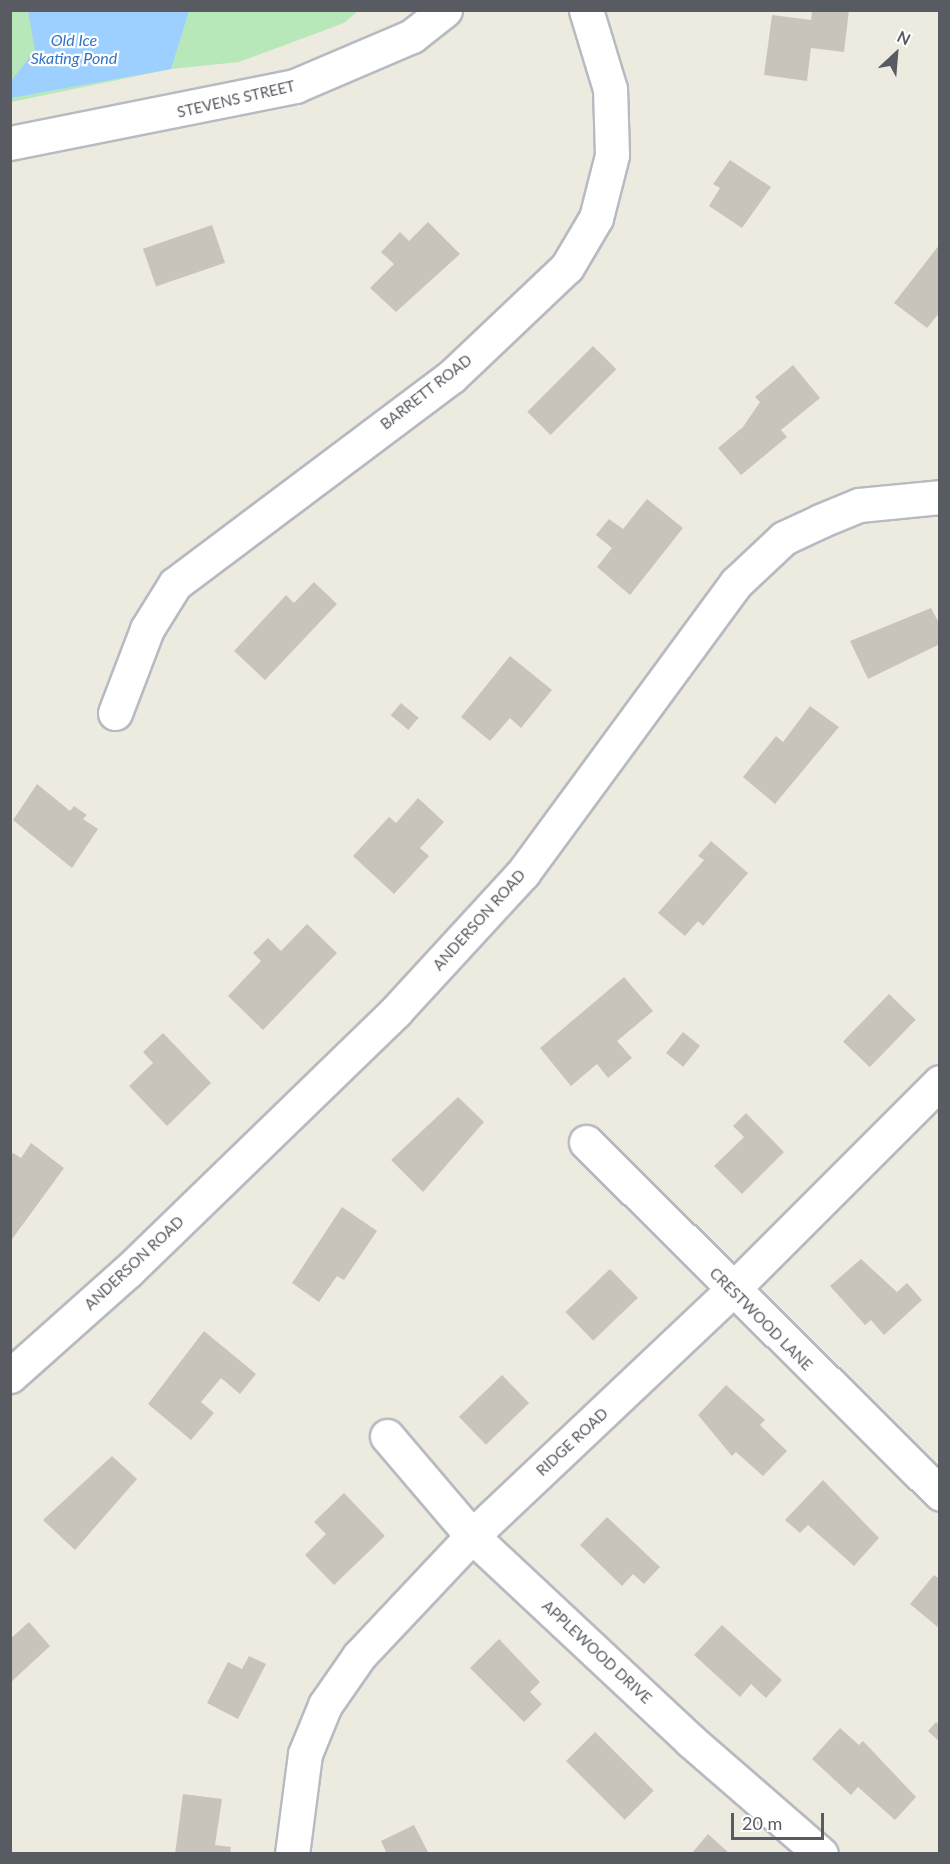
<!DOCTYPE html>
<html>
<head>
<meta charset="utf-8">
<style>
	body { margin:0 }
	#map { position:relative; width:950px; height:1864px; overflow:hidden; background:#edebdf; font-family:Lato,sans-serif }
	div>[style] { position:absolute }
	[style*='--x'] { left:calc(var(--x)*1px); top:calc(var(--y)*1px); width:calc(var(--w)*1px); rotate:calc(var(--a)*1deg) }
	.green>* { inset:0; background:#b8e8ba }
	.water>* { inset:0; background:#9dd0ff }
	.building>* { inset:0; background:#c8c4bc; transform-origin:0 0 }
	.roads { filter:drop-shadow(2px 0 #b7bac0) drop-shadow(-2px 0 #b7bac0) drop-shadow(0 2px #b7bac0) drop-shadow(0 -2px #b7bac0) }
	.minor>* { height:33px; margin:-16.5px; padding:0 16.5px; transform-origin:16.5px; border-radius:16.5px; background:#fff }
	span { translate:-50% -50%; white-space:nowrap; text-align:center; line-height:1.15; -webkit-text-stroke:4.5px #fff; paint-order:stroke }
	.street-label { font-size:15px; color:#585c62 }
	.water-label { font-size:16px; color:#3273c5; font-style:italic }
	.frame { position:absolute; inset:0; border:12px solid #585c62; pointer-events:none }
	.north { position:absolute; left:866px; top:24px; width:60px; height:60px; -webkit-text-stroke:4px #fff; paint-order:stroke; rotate:26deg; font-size:16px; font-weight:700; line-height:24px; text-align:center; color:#585c62 }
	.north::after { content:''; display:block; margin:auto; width:21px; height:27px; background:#585c62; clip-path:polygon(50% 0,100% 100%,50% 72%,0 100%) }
	.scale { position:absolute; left:731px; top:1813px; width:93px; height:27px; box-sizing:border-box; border:3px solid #585c62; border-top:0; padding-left:8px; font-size:18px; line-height:21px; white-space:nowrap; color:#585c62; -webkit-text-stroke:4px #fff; paint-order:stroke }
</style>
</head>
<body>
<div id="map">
	<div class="green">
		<i style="clip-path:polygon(11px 11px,358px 11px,344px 23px,239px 62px,171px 69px,11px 102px)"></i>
	</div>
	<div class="water">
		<i style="clip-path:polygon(28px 11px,28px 10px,189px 11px,171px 69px,11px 98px,11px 81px,35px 50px)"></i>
	</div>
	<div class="building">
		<i style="clip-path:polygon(812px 10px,849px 10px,844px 52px,811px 48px,807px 81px,764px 75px,772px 15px,811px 20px)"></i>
		<i style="clip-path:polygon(730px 160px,771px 187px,742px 228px,709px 206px,720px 188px,713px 184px)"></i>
		<i style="clip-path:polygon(428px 222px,460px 254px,396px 312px,370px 288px,394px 264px,381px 252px,400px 232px,409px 241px)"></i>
		<i style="left:212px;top:225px;width:40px;height:73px;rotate:71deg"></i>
		<i style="clip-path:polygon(940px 244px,940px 312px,927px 328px,894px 303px)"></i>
		<i style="left:593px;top:346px;width:33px;height:93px;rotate:45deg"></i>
		<i style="clip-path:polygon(793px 365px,820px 398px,781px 430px,787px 437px,741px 475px,718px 448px,743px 427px,760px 402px,755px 397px)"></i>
		<i style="clip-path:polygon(647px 499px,683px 528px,630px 595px,597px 567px,612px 548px,596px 535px,609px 519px,623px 529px)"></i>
		<i style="clip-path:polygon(314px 582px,337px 604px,265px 680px,234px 651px,286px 595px,294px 603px)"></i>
		<i style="clip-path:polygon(931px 608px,940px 625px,940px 644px,868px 679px,850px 641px)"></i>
		<i style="clip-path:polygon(510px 656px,552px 690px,521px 728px,510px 718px,490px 741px,461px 717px)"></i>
		<i style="left:401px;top:703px;width:23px;height:16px;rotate:40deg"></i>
		<i style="clip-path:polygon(810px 706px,839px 727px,775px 804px,743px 777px,776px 736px,783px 742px)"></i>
		<i style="clip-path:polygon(37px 784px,70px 811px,74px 806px,87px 815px,83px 819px,98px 829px,72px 868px,13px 820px)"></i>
		<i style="clip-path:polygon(418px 798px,444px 822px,420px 848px,429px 856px,394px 894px,353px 856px,389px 817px,396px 823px)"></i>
		<i style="clip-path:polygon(711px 841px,748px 873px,703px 926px,698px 921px,685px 936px,658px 913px,704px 860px,698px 856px)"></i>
		<i style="clip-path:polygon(307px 924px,337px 953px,263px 1030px,228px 996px,261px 961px,253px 953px,268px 938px,281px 951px)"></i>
		<i style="clip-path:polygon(624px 977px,653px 1011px,617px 1041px,632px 1058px,608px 1078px,597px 1064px,571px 1086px,540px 1048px)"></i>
		<i style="left:889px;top:994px;width:37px;height:66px;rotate:44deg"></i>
		<i style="left:683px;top:1032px;width:22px;height:27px;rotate:39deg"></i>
		<i style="clip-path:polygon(163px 1033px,211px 1083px,167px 1126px,129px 1086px,153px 1063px,143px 1052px)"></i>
		<i style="clip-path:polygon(458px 1097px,484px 1122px,423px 1192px,391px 1160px)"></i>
		<i style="clip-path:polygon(746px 1113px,784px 1152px,742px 1194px,714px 1166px,744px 1137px,733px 1126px)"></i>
		<i style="clip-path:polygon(31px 1143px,64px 1168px,10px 1242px,10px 1156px,13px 1153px,21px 1158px)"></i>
		<i style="clip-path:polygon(342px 1207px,377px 1231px,344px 1280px,337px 1276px,319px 1302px,292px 1283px)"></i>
		<i style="clip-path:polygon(861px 1259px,897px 1292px,907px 1283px,922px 1300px,884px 1335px,871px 1320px,865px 1325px,830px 1286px)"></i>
		<i style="left:610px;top:1269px;width:40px;height:62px;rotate:46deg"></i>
		<i style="clip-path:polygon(204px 1331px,256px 1374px,240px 1394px,221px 1378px,201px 1402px,214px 1413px,191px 1440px,148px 1404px)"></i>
		<i style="left:502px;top:1375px;width:39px;height:60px;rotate:46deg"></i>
		<i style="clip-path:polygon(726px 1385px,765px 1420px,760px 1425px,787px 1451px,763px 1476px,736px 1452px,732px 1456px,698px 1415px)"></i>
		<i style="clip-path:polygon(112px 1456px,137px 1479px,75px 1550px,43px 1520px)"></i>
		<i style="clip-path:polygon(823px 1480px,879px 1538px,854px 1566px,808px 1525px,800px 1533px,785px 1520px)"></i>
		<i style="clip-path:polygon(344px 1493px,385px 1536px,334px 1585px,305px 1555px,326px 1534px,314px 1522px)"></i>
		<i style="clip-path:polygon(607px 1517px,660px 1567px,644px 1584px,633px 1574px,622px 1586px,580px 1545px)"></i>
		<i style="clip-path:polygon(934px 1575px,940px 1579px,940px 1629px,910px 1604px)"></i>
		<i style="clip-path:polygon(29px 1622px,50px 1646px,10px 1683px,10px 1639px)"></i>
		<i style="clip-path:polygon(722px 1625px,782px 1680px,766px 1698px,751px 1684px,740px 1697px,694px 1655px)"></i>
		<i style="clip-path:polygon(499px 1639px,540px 1682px,530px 1692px,542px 1704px,524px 1722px,470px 1668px)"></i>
		<i style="clip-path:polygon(249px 1656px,266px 1664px,238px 1719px,207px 1703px,228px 1662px,242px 1669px)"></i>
		<i style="clip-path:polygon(936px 1722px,940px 1725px,940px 1742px,928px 1731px)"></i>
		<i style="clip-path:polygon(840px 1728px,859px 1745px,863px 1741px,916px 1797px,895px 1820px,858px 1787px,851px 1795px,812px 1759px)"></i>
		<i style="left:595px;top:1732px;width:83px;height:41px;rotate:45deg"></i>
		<i style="clip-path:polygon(183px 1794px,222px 1799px,215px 1845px,231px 1847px,230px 1854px,175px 1854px)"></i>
		<i style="clip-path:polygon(414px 1825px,429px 1854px,387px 1854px,381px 1841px)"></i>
		<i style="clip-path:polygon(708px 1834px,730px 1854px,691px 1854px)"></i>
	</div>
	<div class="roads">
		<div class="minor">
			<i style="--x:10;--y:143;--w:291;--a:-11.3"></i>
			<i style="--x:295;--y:86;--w:127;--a:-23.1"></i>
			<i style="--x:412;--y:36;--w:42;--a:-38.2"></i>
			<i style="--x:115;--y:713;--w:90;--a:-69.1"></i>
			<i style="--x:147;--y:629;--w:53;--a:-58.1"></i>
			<i style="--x:175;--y:584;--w:345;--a:-36.9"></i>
			<i style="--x:451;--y:377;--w:160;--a:-43.5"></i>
			<i style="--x:567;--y:267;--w:57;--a:-59.4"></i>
			<i style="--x:596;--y:218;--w:65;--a:-75.7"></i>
			<i style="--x:612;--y:155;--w:66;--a:-91.7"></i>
			<i style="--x:610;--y:89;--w:83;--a:-106.9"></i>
			<i style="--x:586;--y:1142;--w:499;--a:44.8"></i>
			<i style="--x:10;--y:1376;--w:158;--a:-41.7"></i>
			<i style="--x:128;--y:1271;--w:373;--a:-44.1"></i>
			<i style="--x:396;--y:1011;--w:188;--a:-47.4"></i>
			<i style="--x:523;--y:873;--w:360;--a:-53.7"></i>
			<i style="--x:736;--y:583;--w:66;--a:-43.2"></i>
			<i style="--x:784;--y:538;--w:40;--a:-25"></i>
			<i style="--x:820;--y:521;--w:42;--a:-22.3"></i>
			<i style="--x:859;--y:505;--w:81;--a:-5.6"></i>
			<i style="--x:387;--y:1436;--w:131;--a:49.6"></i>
			<i style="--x:472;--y:1536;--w:300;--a:43.1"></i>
			<i style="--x:691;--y:1741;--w:172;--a:41"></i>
			<i style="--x:292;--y:1854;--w:101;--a:-82.6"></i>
			<i style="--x:305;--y:1754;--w:53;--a:-67.8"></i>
			<i style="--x:325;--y:1705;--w:60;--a:-55.2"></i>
			<i style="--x:359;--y:1656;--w:165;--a:-46.7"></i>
			<i style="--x:472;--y:1536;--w:358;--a:-43.4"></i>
			<i style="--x:732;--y:1290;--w:294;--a:-45"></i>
		</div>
	</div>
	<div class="street-label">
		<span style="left:236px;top:99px;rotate:-13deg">STEVENS STREET</span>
		<span style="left:426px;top:392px;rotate:-38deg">BARRETT ROAD</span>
		<span style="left:479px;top:920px;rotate:-48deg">ANDERSON ROAD</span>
		<span style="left:134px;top:1263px;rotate:-43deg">ANDERSON ROAD</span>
		<span style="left:761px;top:1319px;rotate:45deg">CRESTWOOD LANE</span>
		<span style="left:572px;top:1442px;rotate:-43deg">RIDGE ROAD</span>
		<span style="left:597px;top:1652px;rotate:43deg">APPLEWOOD DRIVE</span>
	</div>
	<div class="water-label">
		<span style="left:74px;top:49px">Old Ice<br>Skating Pond</span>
	</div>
	<div class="frame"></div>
	<div class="north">N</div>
	<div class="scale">20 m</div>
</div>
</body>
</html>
